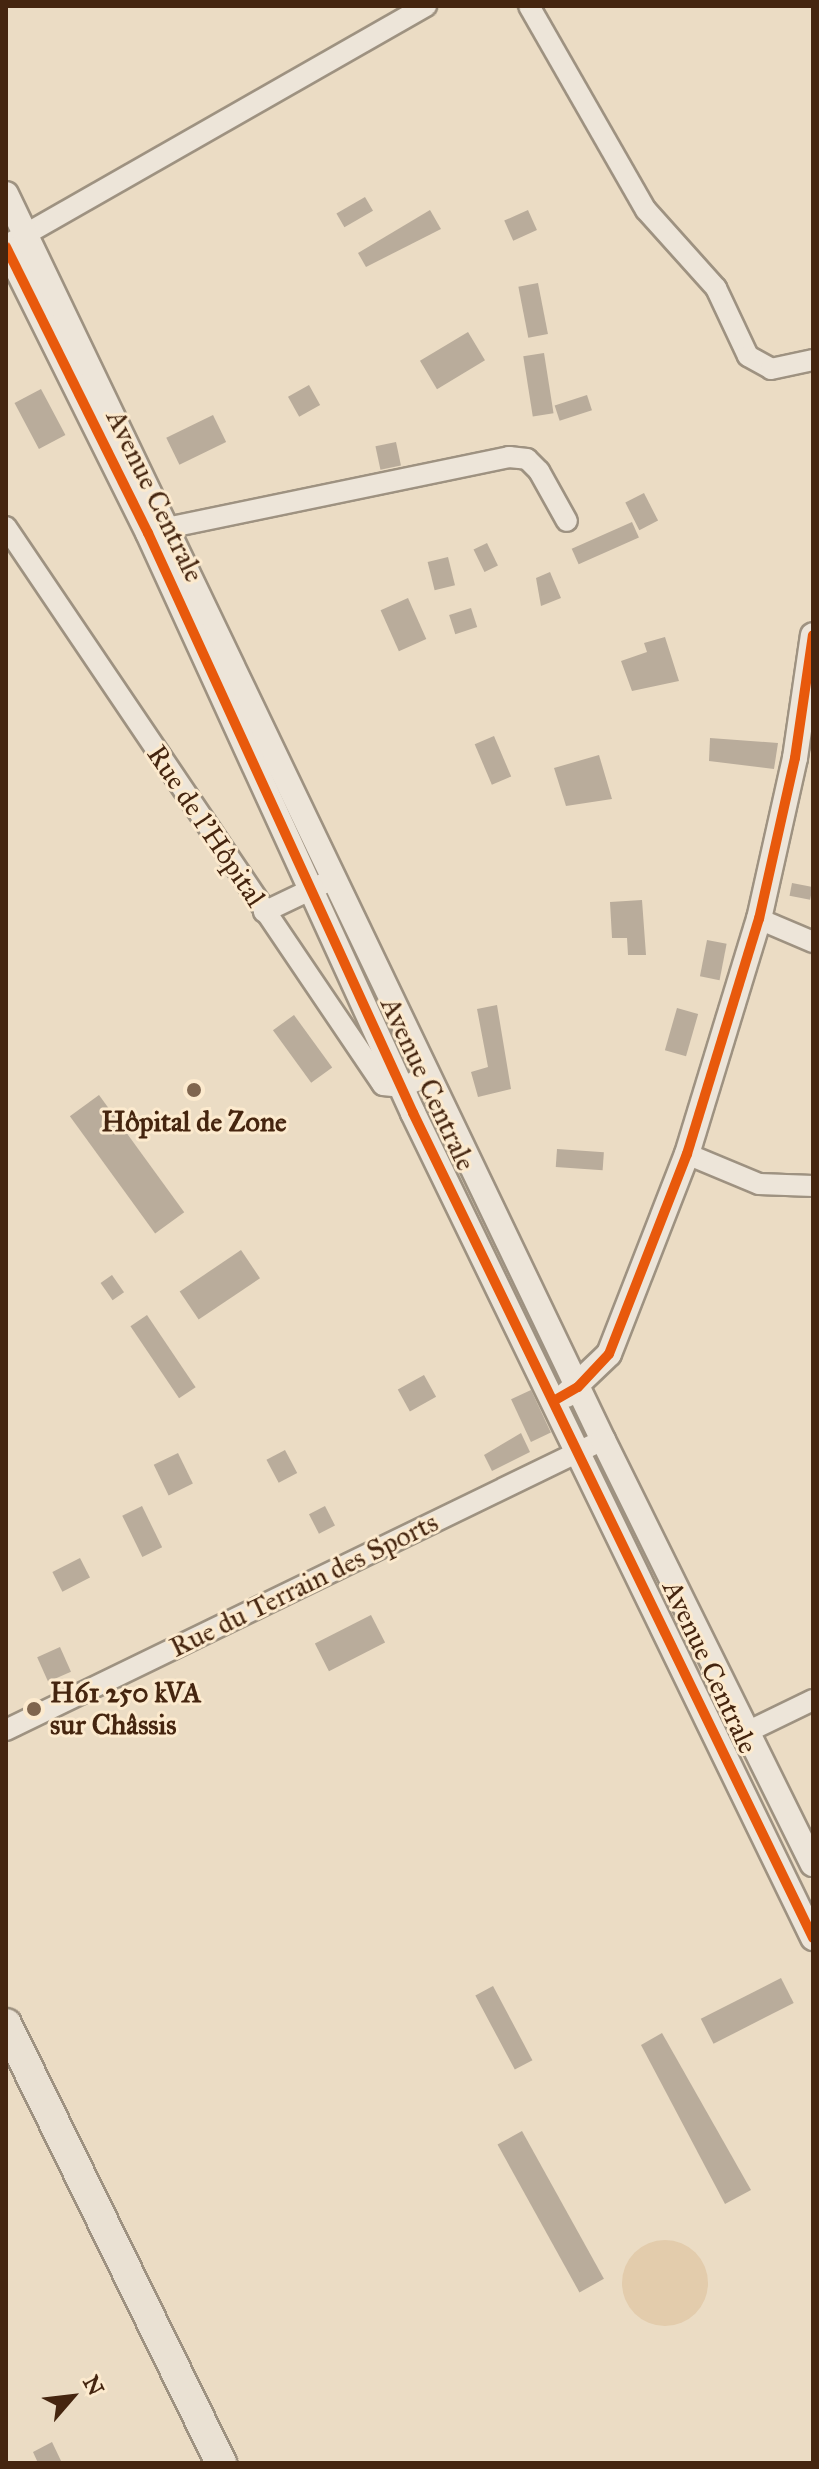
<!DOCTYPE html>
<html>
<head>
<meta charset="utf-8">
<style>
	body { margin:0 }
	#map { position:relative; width:819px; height:2469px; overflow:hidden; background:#ebdcc4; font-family:"IM FELL Great Primer",serif }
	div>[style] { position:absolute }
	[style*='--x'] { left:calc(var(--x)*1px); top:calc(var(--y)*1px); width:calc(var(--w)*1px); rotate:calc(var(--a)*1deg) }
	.green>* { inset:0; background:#e3ccac }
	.round { border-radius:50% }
	.building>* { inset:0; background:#b9ac9b; transform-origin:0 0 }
	.roads { filter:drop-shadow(2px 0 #9e9281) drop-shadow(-2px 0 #9e9281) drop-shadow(0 2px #9e9281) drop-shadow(0 -2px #9e9281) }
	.minor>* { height:20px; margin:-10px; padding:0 10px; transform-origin:10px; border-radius:10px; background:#ede5d9 }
	.tertiary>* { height:24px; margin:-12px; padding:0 12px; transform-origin:12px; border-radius:12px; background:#ede5d9 }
	.primary>* { height:30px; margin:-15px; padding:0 15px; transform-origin:15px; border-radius:15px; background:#eae1d3 }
	.cycleway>* { height:10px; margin:-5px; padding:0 5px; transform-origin:5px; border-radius:5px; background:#e8590c }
	.dots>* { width:22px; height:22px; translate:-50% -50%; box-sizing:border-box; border:4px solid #fceace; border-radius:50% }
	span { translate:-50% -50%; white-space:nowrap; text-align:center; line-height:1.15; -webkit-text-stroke:6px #fceace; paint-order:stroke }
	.street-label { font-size:28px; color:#45250f }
	.poi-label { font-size:28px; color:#45250f; font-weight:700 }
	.left { translate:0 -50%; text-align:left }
	.frame { position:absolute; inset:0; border:8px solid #45250f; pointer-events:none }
	.north { position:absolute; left:32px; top:2357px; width:80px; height:80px; -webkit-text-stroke:6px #fceace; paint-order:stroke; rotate:62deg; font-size:22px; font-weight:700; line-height:32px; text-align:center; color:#45250f }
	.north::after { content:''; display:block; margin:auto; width:28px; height:36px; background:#45250f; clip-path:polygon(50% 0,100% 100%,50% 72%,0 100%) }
</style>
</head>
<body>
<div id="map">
	<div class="green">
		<i class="round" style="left:622px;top:2240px;width:86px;height:86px"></i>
	</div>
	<div class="building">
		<i style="left:365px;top:197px;width:16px;height:33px;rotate:60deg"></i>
		<i style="clip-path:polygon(430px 210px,441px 229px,366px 267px,358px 253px)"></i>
		<i style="left:528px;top:210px;width:22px;height:26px;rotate:66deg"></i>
		<i style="left:538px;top:283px;width:52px;height:20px;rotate:79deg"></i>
		<i style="left:468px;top:332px;width:33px;height:56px;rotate:59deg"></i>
		<i style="left:544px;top:353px;width:61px;height:21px;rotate:81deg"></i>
		<i style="left:309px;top:385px;width:23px;height:24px;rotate:61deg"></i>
		<i style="left:41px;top:389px;width:52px;height:30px;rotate:62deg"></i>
		<i style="left:587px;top:395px;width:16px;height:34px;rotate:72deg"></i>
		<i style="left:213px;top:415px;width:30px;height:52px;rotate:64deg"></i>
		<i style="left:396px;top:442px;width:24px;height:21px;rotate:78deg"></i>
		<i style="left:644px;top:493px;width:31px;height:21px;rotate:63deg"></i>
		<i style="left:632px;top:522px;width:17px;height:66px;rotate:66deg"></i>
		<i style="left:487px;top:543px;width:25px;height:15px;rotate:64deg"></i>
		<i style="left:448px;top:557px;width:29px;height:21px;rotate:76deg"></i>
		<i style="clip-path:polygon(550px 572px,561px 598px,541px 606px,536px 578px)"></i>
		<i style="left:408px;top:598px;width:45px;height:30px;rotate:66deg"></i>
		<i style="left:471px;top:608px;width:20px;height:23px;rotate:72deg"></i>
		<i style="clip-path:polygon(665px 637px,679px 681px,632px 691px,621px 661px,647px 652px,644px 643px)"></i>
		<i style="left:494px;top:736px;width:44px;height:21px;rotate:67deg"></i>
		<i style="clip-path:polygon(710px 738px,778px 743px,774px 769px,709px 761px)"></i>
		<i style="clip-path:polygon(599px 755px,612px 799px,566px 806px,554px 768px)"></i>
		<i style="left:792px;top:883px;width:21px;height:13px;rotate:11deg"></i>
		<i style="clip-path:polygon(642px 900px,646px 955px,628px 955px,627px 938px,612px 938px,610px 902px)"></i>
		<i style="left:707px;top:940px;width:20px;height:37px;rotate:11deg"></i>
		<i style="clip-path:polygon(497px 1005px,511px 1089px,478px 1097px,471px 1072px,488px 1067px,477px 1009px)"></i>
		<i style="left:677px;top:1008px;width:22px;height:44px;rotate:16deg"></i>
		<i style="left:294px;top:1015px;width:65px;height:26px;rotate:54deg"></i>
		<i style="left:99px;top:1095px;width:145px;height:36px;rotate:54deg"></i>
		<i style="left:557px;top:1149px;width:47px;height:18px;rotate:4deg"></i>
		<i style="left:241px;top:1250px;width:34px;height:74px;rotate:56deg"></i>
		<i style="left:112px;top:1275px;width:21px;height:14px;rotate:55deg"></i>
		<i style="left:147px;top:1315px;width:87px;height:20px;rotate:56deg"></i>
		<i style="left:424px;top:1375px;width:25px;height:30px;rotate:61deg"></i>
		<i style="left:531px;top:1390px;width:47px;height:22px;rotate:65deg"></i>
		<i style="clip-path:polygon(521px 1433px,530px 1452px,492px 1471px,484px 1455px)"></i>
		<i style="left:285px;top:1450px;width:26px;height:21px;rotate:62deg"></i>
		<i style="left:178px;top:1453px;width:34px;height:27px;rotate:64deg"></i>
		<i style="left:142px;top:1506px;width:46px;height:22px;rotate:64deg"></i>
		<i style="left:325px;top:1506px;width:22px;height:18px;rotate:63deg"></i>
		<i style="left:80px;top:1558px;width:22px;height:31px;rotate:63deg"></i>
		<i style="left:371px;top:1615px;width:31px;height:63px;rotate:63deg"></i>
		<i style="left:60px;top:1647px;width:27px;height:25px;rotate:66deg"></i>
		<i style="left:781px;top:1978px;width:28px;height:90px;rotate:63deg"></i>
		<i style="left:493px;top:1986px;width:84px;height:20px;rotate:62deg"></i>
		<i style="clip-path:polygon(662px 2033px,751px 2190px,725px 2204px,641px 2045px)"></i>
		<i style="left:522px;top:2131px;width:169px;height:28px;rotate:61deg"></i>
		<i style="clip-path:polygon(52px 2442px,62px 2463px,38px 2463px,33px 2452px)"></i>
	</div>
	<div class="roads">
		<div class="minor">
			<i style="--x:529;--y:6;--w:235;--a:60.2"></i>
			<i style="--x:646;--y:210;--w:105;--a:48.1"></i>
			<i style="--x:716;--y:288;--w:75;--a:64.8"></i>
			<i style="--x:748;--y:356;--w:26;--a:29"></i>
			<i style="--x:771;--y:369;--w:43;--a:-12.1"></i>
			<i style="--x:12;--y:242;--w:477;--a:-29.7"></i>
			<i style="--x:6;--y:527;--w:673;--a:55.96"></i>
			<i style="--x:383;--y:1085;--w:20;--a:6"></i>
			<i style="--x:403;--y:1087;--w:26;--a:-25"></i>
			<i style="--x:152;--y:531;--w:365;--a:-11.7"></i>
			<i style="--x:509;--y:457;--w:18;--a:6"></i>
			<i style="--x:527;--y:459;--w:17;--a:45"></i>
			<i style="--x:539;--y:471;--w:57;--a:60.8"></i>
			<i style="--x:264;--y:912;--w:76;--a:-25.6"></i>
			<i style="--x:759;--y:919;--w:59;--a:23.1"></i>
			<i style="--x:687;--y:1154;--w:78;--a:22.6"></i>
			<i style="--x:759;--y:1184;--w:54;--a:2.1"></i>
			<i style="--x:6;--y:1730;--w:664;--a:-25.91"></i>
			<i style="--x:749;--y:1731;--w:71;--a:-25.8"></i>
		</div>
		<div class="tertiary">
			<i style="--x:6;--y:194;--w:1382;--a:64.4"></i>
			<i style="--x:603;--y:1440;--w:473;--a:63.7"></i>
			<i style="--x:6;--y:247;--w:319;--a:63.6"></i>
			<i style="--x:148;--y:533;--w:638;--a:65.44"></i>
			<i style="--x:413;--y:1113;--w:917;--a:64.13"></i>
			<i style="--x:566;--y:1395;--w:59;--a:-43.6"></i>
			<i style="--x:609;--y:1354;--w:215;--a:-68.7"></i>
			<i style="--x:687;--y:1154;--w:246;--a:-73"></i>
			<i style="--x:759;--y:919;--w:165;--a:-77.4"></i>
			<i style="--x:795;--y:758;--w:124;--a:-81.7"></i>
		</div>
		<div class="primary">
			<i style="--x:6;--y:2024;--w:489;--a:63.9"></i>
		</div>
	</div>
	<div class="cycleway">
		<i style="--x:6;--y:247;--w:319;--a:63.6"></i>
		<i style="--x:148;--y:533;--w:638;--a:65.44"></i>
		<i style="--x:413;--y:1113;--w:917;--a:64.13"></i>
		<i style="--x:557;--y:1399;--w:24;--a:-30"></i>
		<i style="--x:578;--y:1387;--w:45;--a:-46.8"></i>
		<i style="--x:609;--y:1354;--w:215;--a:-68.7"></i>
		<i style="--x:687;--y:1154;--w:246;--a:-73"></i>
		<i style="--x:759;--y:919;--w:165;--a:-77.4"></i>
		<i style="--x:795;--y:758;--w:124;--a:-81.7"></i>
	</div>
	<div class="dots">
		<i style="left:194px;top:1090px;background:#7f654e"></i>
		<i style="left:34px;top:1709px;background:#7f654e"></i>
	</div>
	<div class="street-label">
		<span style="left:155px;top:496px;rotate:64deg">Avenue Centrale</span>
		<span style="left:206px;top:826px;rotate:56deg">Rue de l'Hôpital</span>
		<span style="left:428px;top:1084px;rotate:65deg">Avenue Centrale</span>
		<span style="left:304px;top:1585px;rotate:-26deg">Rue du Terrain des Sports</span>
		<span style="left:710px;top:1667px;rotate:65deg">Avenue Centrale</span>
	</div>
	<div class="poi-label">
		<span style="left:194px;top:1122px">Hôpital de Zone</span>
		<span class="left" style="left:50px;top:1709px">H61 250 kVA<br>sur Châssis</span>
	</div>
	<div class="frame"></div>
	<div class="north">N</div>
</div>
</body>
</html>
